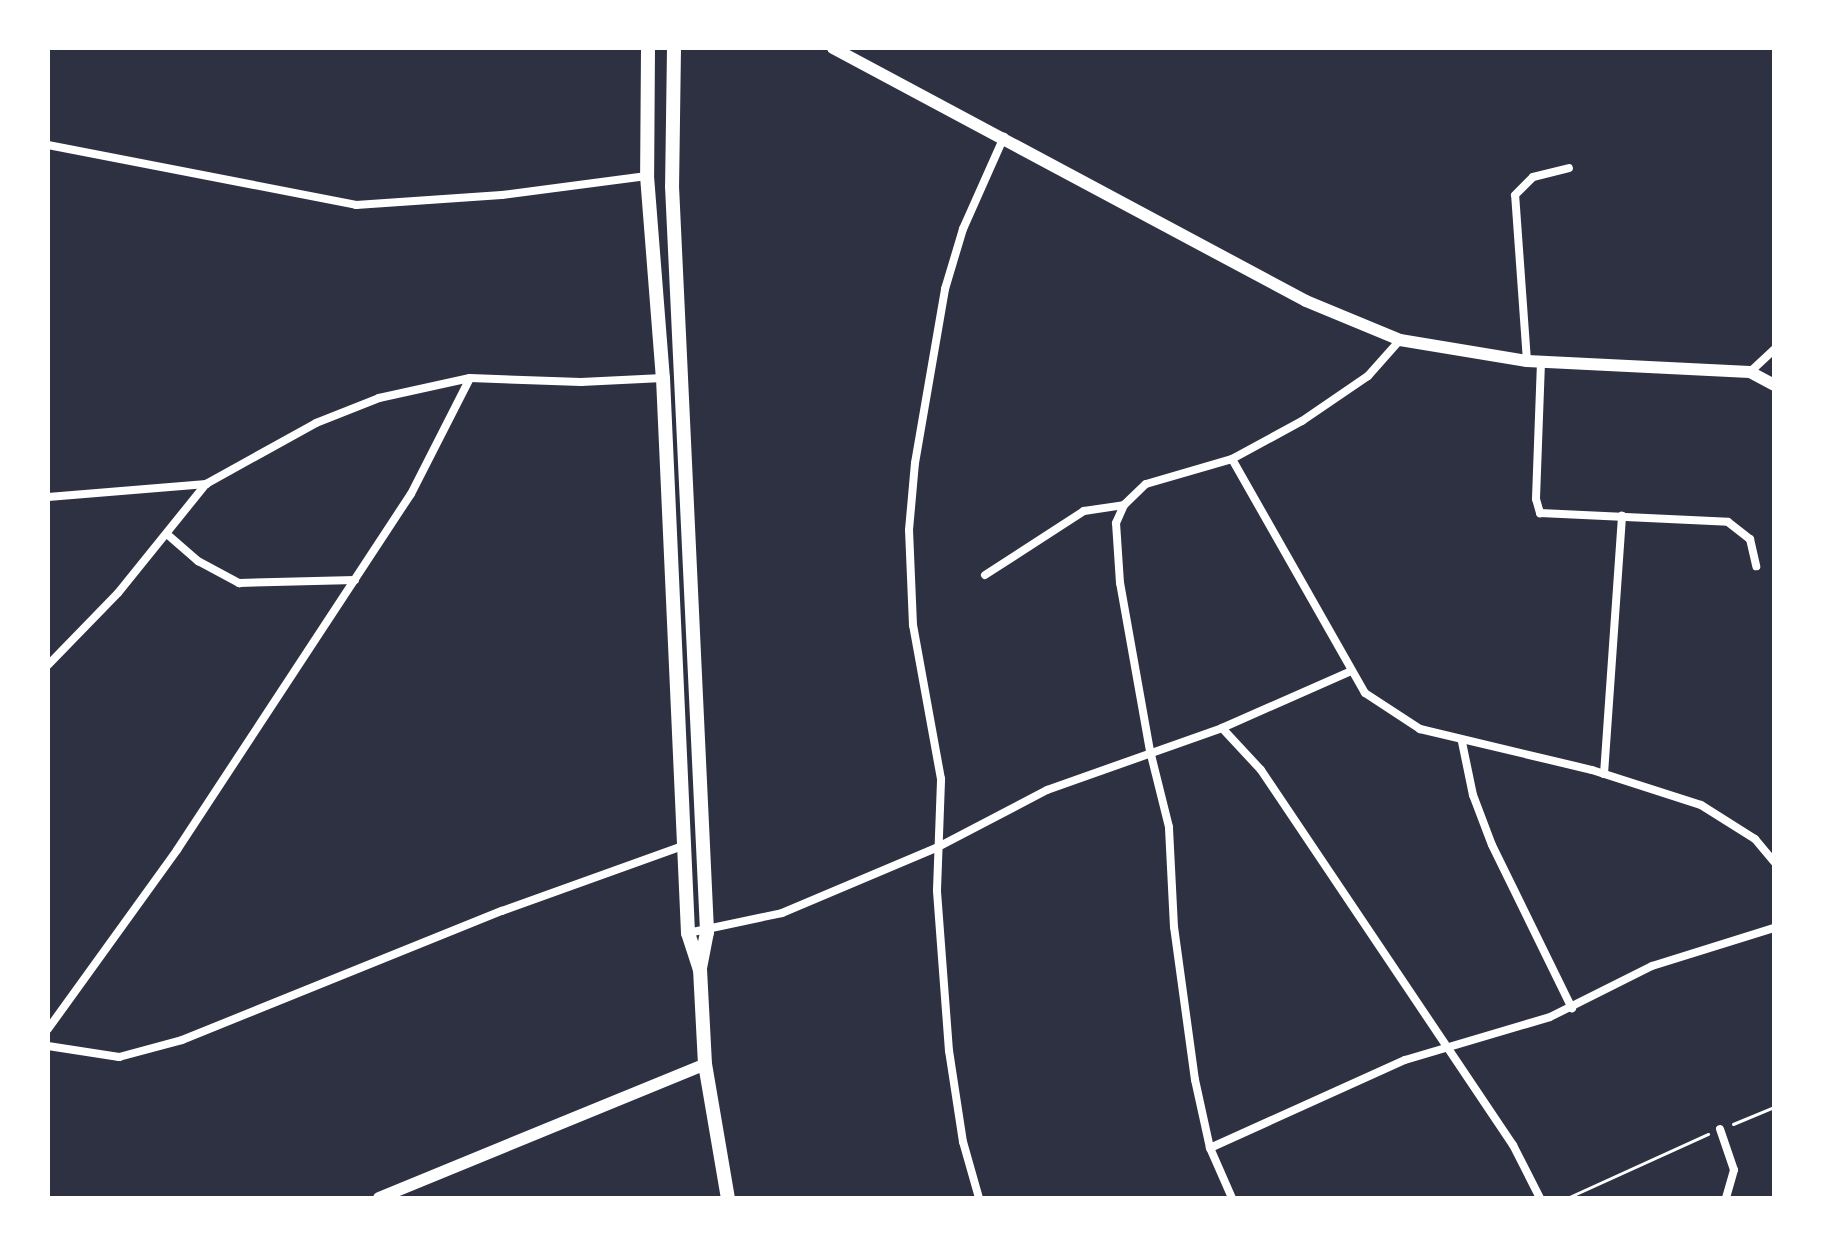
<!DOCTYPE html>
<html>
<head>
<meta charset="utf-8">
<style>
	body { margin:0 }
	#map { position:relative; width:1822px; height:1246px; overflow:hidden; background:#2d3142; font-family:"Exo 2",sans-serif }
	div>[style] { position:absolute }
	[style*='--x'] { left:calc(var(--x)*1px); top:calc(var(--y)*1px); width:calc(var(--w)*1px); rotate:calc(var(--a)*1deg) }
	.path>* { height:3px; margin:-1.5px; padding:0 1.5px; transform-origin:1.5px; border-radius:1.5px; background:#fff }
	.minor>* { height:8px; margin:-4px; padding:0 4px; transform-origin:4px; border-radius:4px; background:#fff }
	.tertiary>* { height:12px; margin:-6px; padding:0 6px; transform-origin:6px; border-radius:6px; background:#fff }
	.secondary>* { height:14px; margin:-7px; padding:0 7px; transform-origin:7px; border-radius:7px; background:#fff }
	span { translate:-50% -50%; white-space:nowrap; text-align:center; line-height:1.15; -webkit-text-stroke:6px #fff; paint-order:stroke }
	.frame { position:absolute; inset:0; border:50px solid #fff; pointer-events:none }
</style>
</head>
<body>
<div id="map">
	<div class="path">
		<i style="--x:1733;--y:1124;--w:44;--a:-22.5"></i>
		<i style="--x:1567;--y:1198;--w:155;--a:-24.4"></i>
	</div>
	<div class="minor">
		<i style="--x:48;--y:145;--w:314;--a:11"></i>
		<i style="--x:356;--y:205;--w:146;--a:-3.9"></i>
		<i style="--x:502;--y:195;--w:146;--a:-7.5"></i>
		<i style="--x:1527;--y:361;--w:166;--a:-94.1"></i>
		<i style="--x:1515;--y:195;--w:25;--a:-45"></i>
		<i style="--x:1533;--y:177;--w:37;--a:-14"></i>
		<i style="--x:1541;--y:362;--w:137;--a:92.1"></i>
		<i style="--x:1536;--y:499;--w:15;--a:74"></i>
		<i style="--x:1540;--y:513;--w:188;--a:2.7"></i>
		<i style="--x:1728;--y:522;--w:28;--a:38"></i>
		<i style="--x:1750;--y:539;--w:28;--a:77"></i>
		<i style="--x:1750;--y:372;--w:33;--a:-43"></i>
		<i style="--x:1232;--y:459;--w:269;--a:60.4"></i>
		<i style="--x:1365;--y:693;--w:66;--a:33.2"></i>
		<i style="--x:1420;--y:729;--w:177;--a:13.4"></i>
		<i style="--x:1592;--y:770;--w:114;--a:17.8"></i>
		<i style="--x:1701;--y:805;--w:64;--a:32.2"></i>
		<i style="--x:1755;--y:839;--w:30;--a:50"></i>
		<i style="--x:48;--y:497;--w:159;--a:-4.7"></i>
		<i style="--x:168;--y:535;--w:40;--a:41"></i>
		<i style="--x:198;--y:561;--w:47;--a:28.2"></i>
		<i style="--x:239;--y:583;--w:116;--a:-1.5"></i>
		<i style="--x:985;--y:575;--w:118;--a:-32.9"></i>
		<i style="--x:1084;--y:511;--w:40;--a:-8.5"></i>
		<i style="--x:48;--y:665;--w:100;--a:-45.8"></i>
		<i style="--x:118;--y:593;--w:140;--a:-51.1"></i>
		<i style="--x:206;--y:484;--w:126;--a:-29"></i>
		<i style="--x:316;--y:423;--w:68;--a:-21.6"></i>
		<i style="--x:379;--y:398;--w:93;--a:-12.4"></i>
		<i style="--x:470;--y:378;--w:111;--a:2.1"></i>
		<i style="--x:581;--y:382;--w:82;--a:-2.8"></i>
		<i style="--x:1222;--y:728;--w:57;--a:47.1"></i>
		<i style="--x:1261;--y:770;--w:452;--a:56.1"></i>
		<i style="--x:1513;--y:1145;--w:59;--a:63"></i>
		<i style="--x:1462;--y:742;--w:54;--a:78.3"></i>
		<i style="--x:1473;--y:795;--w:53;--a:69.2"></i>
		<i style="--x:1492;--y:845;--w:182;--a:63.9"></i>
		<i style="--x:1604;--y:774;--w:259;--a:-86"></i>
		<i style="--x:688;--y:933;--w:96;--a:-12"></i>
		<i style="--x:782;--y:913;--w:169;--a:-22.9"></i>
		<i style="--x:938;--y:847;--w:123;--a:-27.6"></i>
		<i style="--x:1047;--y:790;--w:186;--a:-19.5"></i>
		<i style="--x:1222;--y:728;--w:141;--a:-23.8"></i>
		<i style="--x:48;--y:1029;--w:221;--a:-54.2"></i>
		<i style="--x:177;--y:850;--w:426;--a:-56.7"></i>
		<i style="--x:411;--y:494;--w:130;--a:-63"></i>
		<i style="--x:48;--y:1046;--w:72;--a:8.8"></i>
		<i style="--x:119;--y:1057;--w:65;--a:-15.1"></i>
		<i style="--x:182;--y:1040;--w:345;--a:-22"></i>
		<i style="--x:502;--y:911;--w:192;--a:-19.8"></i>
		<i style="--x:1720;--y:1129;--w:43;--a:71.1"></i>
		<i style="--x:1734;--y:1170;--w:29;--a:106"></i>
		<i style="--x:1210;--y:1148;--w:214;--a:-24.3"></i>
		<i style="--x:1405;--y:1060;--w:151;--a:-16.5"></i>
		<i style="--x:1550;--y:1017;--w:114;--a:-26.6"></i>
		<i style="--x:1652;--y:966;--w:128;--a:-17.3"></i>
		<i style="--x:979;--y:1198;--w:58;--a:-105.9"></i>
		<i style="--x:963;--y:1142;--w:92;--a:-98.7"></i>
		<i style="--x:949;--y:1051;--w:161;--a:-94.3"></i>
		<i style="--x:937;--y:890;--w:111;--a:-87.9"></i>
		<i style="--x:941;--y:779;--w:157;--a:-100.3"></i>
		<i style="--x:913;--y:625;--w:95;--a:-92.4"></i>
		<i style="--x:909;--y:530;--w:67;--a:-84.9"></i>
		<i style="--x:915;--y:463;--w:177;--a:-80.2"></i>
		<i style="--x:945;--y:289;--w:63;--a:-73.3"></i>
		<i style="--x:963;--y:229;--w:101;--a:-66"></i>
		<i style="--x:1232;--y:1198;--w:55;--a:-113.7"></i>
		<i style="--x:1210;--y:1148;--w:70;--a:-102.4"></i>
		<i style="--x:1195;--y:1080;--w:154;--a:-97.8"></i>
		<i style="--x:1174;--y:927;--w:100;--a:-92.9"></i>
		<i style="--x:1169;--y:827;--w:78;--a:-104"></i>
		<i style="--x:1150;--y:751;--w:171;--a:-100.1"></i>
		<i style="--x:1120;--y:583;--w:60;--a:-93.8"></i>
		<i style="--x:1116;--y:523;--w:20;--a:-66"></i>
		<i style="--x:1124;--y:505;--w:30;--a:-44"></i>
		<i style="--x:1146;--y:484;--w:90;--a:-16.2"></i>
		<i style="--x:1232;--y:459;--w:80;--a:-28.5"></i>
		<i style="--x:1302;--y:421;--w:80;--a:-34.3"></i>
		<i style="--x:1368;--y:376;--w:48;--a:-48.4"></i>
	</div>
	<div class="tertiary">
		<i style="--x:833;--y:48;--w:536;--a:28.14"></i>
		<i style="--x:1306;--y:301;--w:102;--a:22.5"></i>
		<i style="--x:1400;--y:340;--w:129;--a:9.4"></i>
		<i style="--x:1527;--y:361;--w:223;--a:2.8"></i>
		<i style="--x:1750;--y:372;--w:27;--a:28"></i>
		<i style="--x:379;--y:1198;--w:352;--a:-22.3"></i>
	</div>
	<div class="secondary">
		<i style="--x:648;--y:48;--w:128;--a:90.4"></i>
		<i style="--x:647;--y:176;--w:203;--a:85.5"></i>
		<i style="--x:663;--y:378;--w:556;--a:87.42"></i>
		<i style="--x:688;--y:933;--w:38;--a:72"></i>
		<i style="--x:674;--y:48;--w:138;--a:90.8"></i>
		<i style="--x:672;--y:186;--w:747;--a:87.31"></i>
		<i style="--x:707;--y:932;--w:38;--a:101"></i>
		<i style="--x:700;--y:969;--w:95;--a:87"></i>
		<i style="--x:705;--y:1064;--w:136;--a:80.3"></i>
	</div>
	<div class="frame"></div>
</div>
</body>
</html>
